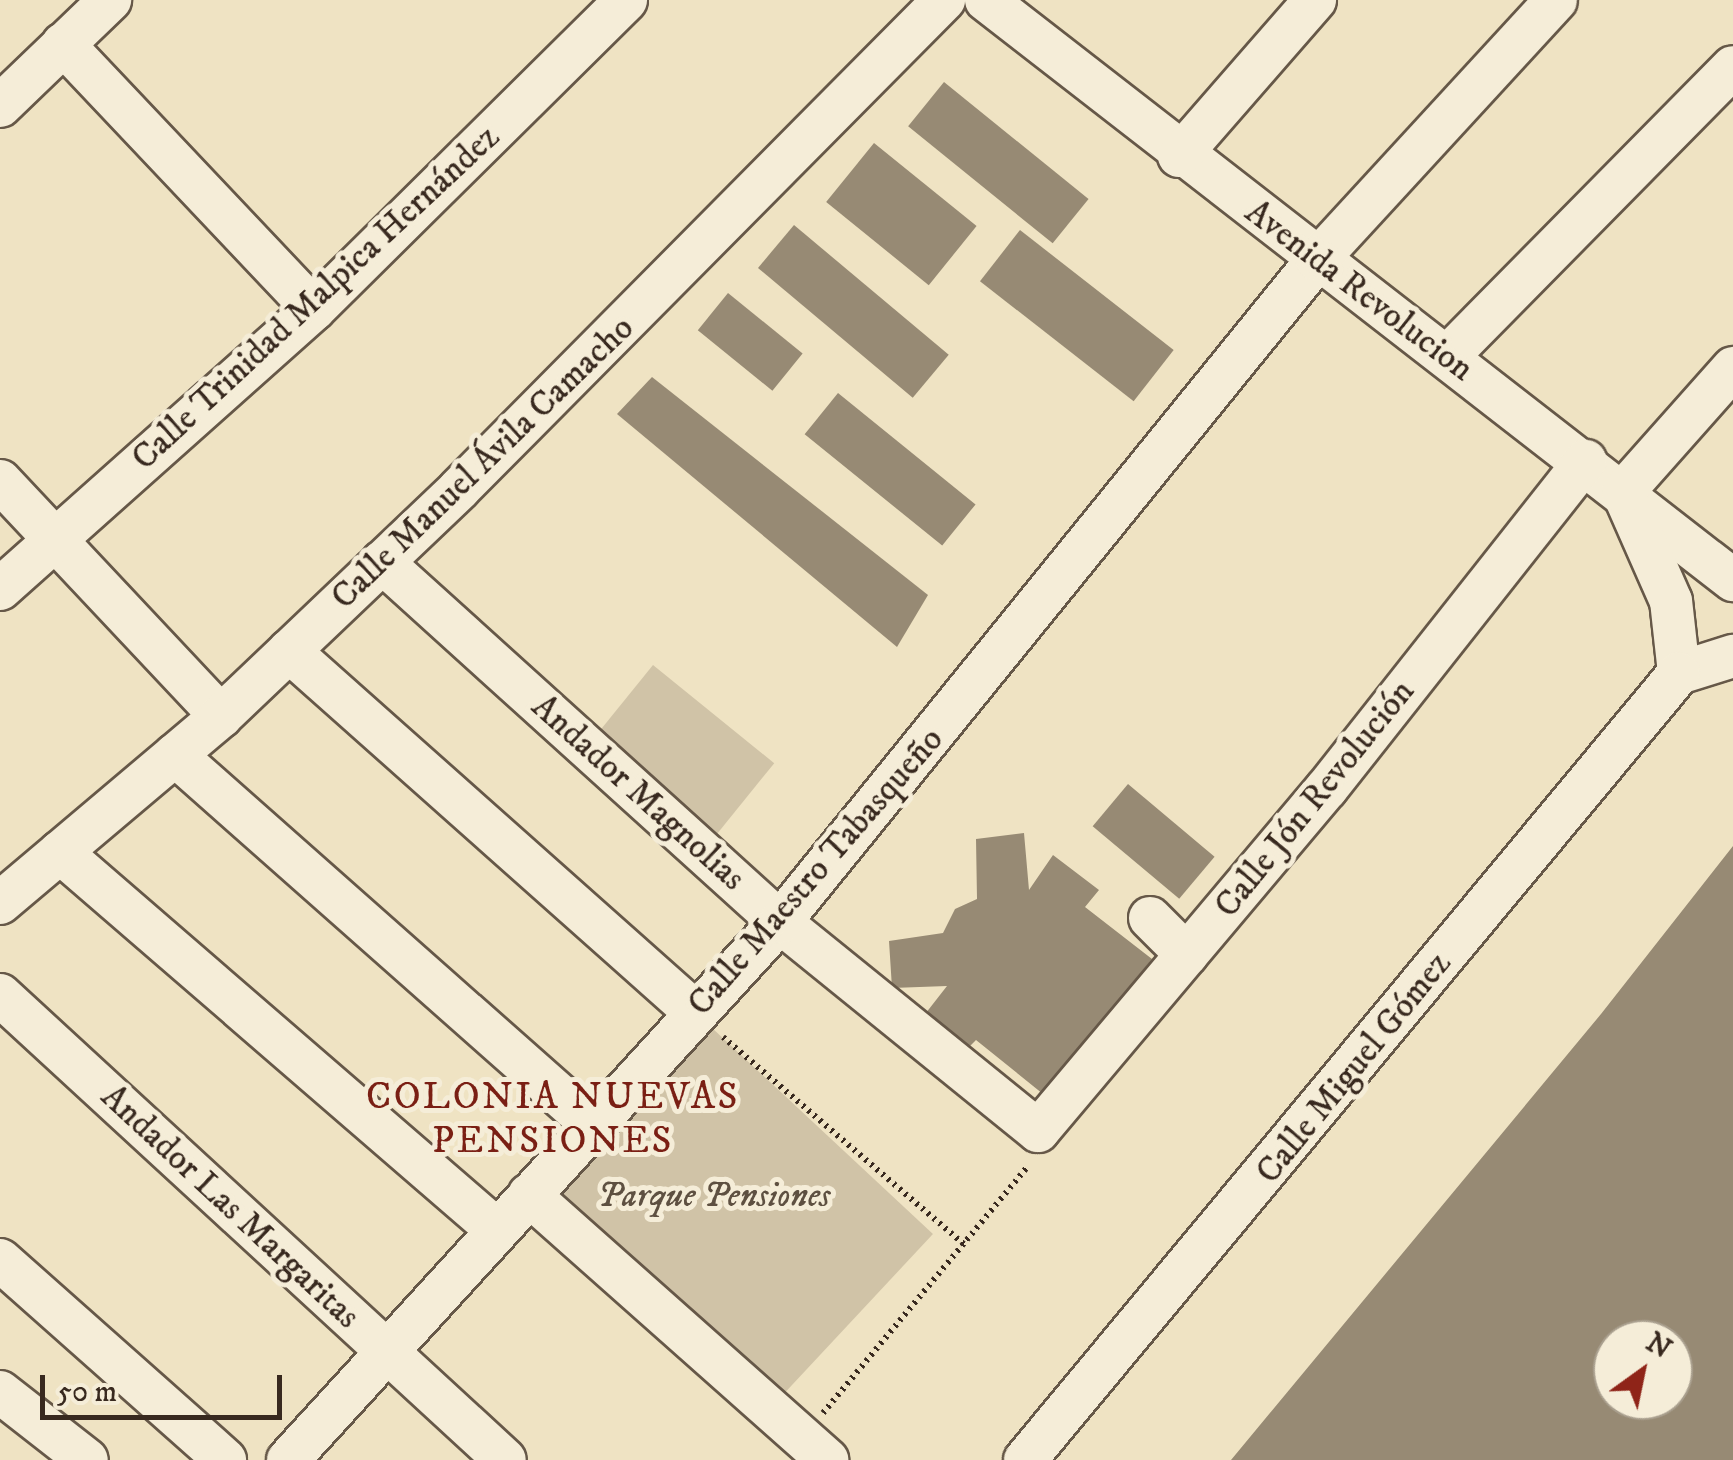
<!DOCTYPE html>
<html>
<head>
<meta charset="utf-8">
<style>
	body { margin:0 }
	#map { position:relative; width:1733px; height:1460px; overflow:hidden; background:#efe3c3; font-family:"IM FELL DW Pica",serif }
	div>[style] { position:absolute }
	[style*='--x'] { left:calc(var(--x)*1px); top:calc(var(--y)*1px); width:calc(var(--w)*1px); rotate:calc(var(--a)*1deg) }
	.green>* { inset:0; background:#d0c3a7; transform-origin:0 0 }
	.building>* { inset:0; background:#978a74; transform-origin:0 0 }
	.path>* { height:6px; margin-top:-3px; transform-origin:0; background:repeating-linear-gradient(90deg,#38291f 0 2.5px,transparent 0 7.5px) }
	.roads { filter:drop-shadow(2px 0 #665848) drop-shadow(-2px 0 #665848) drop-shadow(0 2px #665848) drop-shadow(0 -2px #665848) }
	.minor>* { height:42px; margin:-21px; padding:0 21px; transform-origin:21px; border-radius:21px; background:#f5edd8 }
	span { translate:-50% -50%; white-space:nowrap; text-align:center; line-height:1.15; -webkit-text-stroke:10px #f5edd8; paint-order:stroke }
	.street-label { font-size:35px; color:#38291f }
	.park-label { font-size:35px; color:#5e5041; font-style:italic }
	.neighbourhood-label { font-size:38px; color:#7a1f14; letter-spacing:2.5px }
	.north { position:absolute; left:1593px; top:1320px; width:100px; height:100px; box-sizing:border-box; background:#f5edd8; border:2px solid #a99f8e; border-radius:50%; rotate:33deg; font-size:28px; font-weight:700; line-height:40px; text-align:center; color:#38291f }
	.north::after { content:''; display:block; margin:auto; width:35px; height:45px; background:#8f2418; clip-path:polygon(50% 0,100% 100%,50% 72%,0 100%) }
	.scale { position:absolute; left:40px; top:1375px; width:242px; height:45px; box-sizing:border-box; border:5px solid #38291f; border-top:0; padding-left:12px; font-size:30px; line-height:35px; white-space:nowrap; color:#38291f; -webkit-text-stroke:8px #f5edd8; paint-order:stroke }
</style>
</head>
<body>
<div id="map">
	<div class="green">
		<i style="left:653px;top:665px;width:156px;height:91px;rotate:39deg"></i>
		<i style="left:696px;top:1013px;width:324px;height:247px;rotate:43deg"></i>
	</div>
	<div class="building">
		<i style="left:944px;top:82px;width:186px;height:57px;rotate:39deg"></i>
		<i style="left:874px;top:143px;width:132px;height:76px;rotate:39deg"></i>
		<i style="left:794px;top:225px;width:202px;height:56px;rotate:40deg"></i>
		<i style="left:1020px;top:230px;width:195px;height:65px;rotate:38deg"></i>
		<i style="left:728px;top:293px;width:96px;height:48px;rotate:39deg"></i>
		<i style="clip-path:polygon(652px 377px,928px 595px,897px 647px,617px 414px)"></i>
		<i style="left:838px;top:393px;width:177px;height:53px;rotate:39deg"></i>
		<i style="left:1128px;top:784px;width:113px;height:55px;rotate:40deg"></i>
		<i style="clip-path:polygon(1024px 833px,1029px 890px,1053px 855px,1099px 890px,1085px 907px,1152px 959px,1043px 1094px,976px 1040px,962px 1054px,922px 1018px,947px 986px,892px 988px,889px 941px,943px 933px,955px 909px,977px 899px,976px 839px)"></i>
		<i style="clip-path:polygon(evenodd,1733px 846px,1733px 1460px,1231px 1460px,1601px 1014px,1733px 846px,1613px 1340px,1673px 1340px,1673px 1400px,1613px 1400px,1613px 1340px)"></i>
	</div>
	<div class="path">
		<i style="--x:723;--y:1037;--w:319;--a:40.7"></i>
		<i style="--x:823;--y:1413;--w:322;--a:-50.3"></i>
	</div>
	<div class="roads">
		<div class="minor">
			<i style="--x:986;--y:0;--w:946;--a:37.83"></i>
			<i style="--x:63;--y:44;--w:365;--a:46.6"></i>
			<i style="--x:0;--y:106;--w:153;--a:-43.9"></i>
			<i style="--x:1179;--y:156;--w:207;--a:-48.9"></i>
			<i style="--x:1447;--y:357;--w:407;--a:-45.4"></i>
			<i style="--x:0;--y:481;--w:323;--a:46.8"></i>
			<i style="--x:382;--y:562;--w:537;--a:42.13"></i>
			<i style="--x:780;--y:922;--w:332;--a:39"></i>
			<i style="--x:1038;--y:1131;--w:449;--a:-49.9"></i>
			<i style="--x:1327;--y:788;--w:417;--a:-51.7"></i>
			<i style="--x:0;--y:589;--w:421;--a:-41.7"></i>
			<i style="--x:314;--y:309;--w:439;--a:-44.7"></i>
			<i style="--x:289;--y:651;--w:545;--a:41.65"></i>
			<i style="--x:1679;--y:673;--w:72;--a:-96.3"></i>
			<i style="--x:1671;--y:601;--w:119;--a:-113.8"></i>
			<i style="--x:1623;--y:492;--w:166;--a:-48.4"></i>
			<i style="--x:1679;--y:673;--w:57;--a:-17.5"></i>
			<i style="--x:175;--y:755;--w:558;--a:41.51"></i>
			<i style="--x:60;--y:852;--w:578;--a:40.86"></i>
			<i style="--x:0;--y:903;--w:289;--a:-40.2"></i>
			<i style="--x:221;--y:716;--w:329;--a:-43.6"></i>
			<i style="--x:459;--y:489;--w:689;--a:-45.24"></i>
			<i style="--x:1150;--y:918;--w:52;--a:45"></i>
			<i style="--x:0;--y:995;--w:686;--a:42.64"></i>
			<i style="--x:529;--y:1195;--w:399;--a:41.6"></i>
			<i style="--x:0;--y:1260;--w:301;--a:41.6"></i>
			<i style="--x:0;--y:1392;--w:110;--a:38"></i>
			<i style="--x:288;--y:1460;--w:729;--a:-47.56"></i>
			<i style="--x:780;--y:922;--w:852;--a:-50.95"></i>
			<i style="--x:1317;--y:260;--w:353;--a:-47.4"></i>
			<i style="--x:1025;--y:1460;--w:1023;--a:-50.27"></i>
		</div>
	</div>
	<div class="street-label">
		<span style="left:1359px;top:291px;rotate:37deg">Avenida Revolucion</span>
		<span style="left:316px;top:298px;rotate:-43deg">Calle Trinidad Malpica Hernández</span>
		<span style="left:483px;top:463px;rotate:-44deg">Calle Manuel Ávila Camacho</span>
		<span style="left:638px;top:793px;rotate:42deg">Andador Magnolias</span>
		<span style="left:1315px;top:799px;rotate:-51deg">Calle Jón Revolución</span>
		<span style="left:816px;top:872px;rotate:-49deg">Calle Maestro Tabasqueño</span>
		<span style="left:1354px;top:1068px;rotate:-51deg">Calle Miguel Gómez</span>
		<span style="left:230px;top:1207px;rotate:43deg">Andador Las Margaritas</span>
	</div>
	<div class="park-label">
		<span style="left:714px;top:1196px">Parque Pensiones</span>
	</div>
	<div class="neighbourhood-label">
		<span style="left:553px;top:1120px">COLONIA NUEVAS<br>PENSIONES</span>
	</div>
	<div class="north">N</div>
	<div class="scale">50 m</div>
</div>
</body>
</html>
